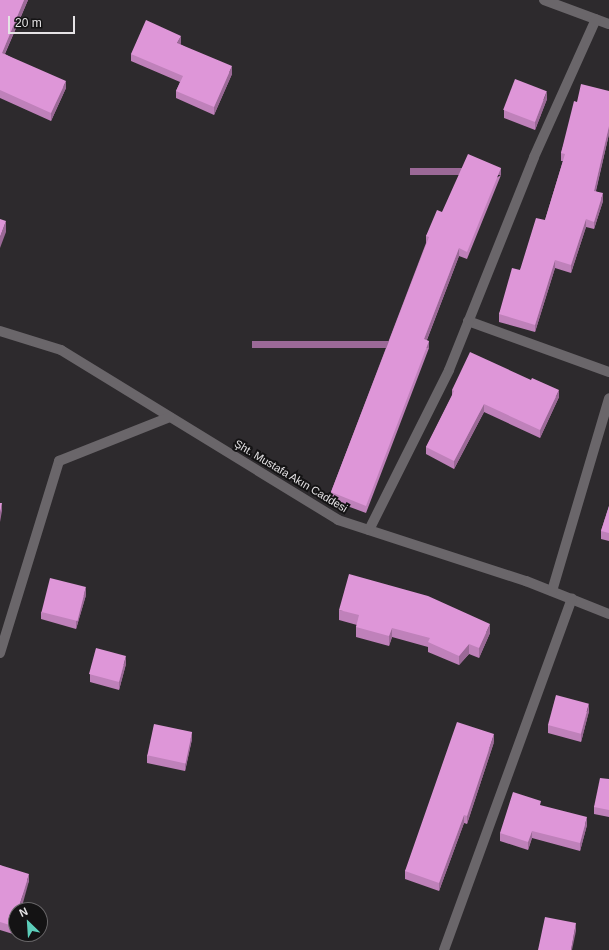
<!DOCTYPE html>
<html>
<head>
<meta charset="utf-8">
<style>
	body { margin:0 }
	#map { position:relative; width:609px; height:950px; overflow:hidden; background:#2d2a2d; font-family:Arial,sans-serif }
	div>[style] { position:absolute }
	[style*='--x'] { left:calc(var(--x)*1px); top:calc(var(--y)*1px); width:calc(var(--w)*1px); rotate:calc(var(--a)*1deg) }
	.minor>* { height:10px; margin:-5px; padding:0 5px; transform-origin:5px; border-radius:5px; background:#6a666a }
	.wall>* { inset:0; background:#bf81ba }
	.shaded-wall>* { inset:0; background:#9b6997; transform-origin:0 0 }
	.building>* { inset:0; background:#de96d8; transform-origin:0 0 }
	span { translate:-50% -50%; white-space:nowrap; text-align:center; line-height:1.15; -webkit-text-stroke:4px #141314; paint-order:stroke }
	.street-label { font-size:11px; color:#e5e3e5 }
	.north { position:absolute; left:8px; top:902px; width:40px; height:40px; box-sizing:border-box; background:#141314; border:1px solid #686668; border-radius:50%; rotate:335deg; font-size:11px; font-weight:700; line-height:16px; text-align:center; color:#e5e3e5 }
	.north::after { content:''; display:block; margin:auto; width:14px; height:18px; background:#5cceba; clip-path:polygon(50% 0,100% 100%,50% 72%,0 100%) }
	.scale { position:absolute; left:8px; top:16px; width:67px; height:18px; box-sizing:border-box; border:2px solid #e5e3e5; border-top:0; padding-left:5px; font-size:12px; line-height:14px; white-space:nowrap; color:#e5e3e5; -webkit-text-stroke:3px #141314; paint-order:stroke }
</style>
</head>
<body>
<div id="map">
	<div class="minor">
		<i style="--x:544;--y:0;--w:69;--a:20.3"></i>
		<i style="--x:468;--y:321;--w:150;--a:19.9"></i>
		<i style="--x:0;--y:331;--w:64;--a:17.3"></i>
		<i style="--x:61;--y:350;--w:325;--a:31.5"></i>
		<i style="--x:338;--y:520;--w:198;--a:18"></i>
		<i style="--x:526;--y:581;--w:89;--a:21.7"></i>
		<i style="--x:369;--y:530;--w:179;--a:-63.4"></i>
		<i style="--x:449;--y:370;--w:229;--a:-68.2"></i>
		<i style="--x:534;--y:157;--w:151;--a:-65.8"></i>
		<i style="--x:552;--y:591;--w:201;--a:-73.5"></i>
		<i style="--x:0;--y:653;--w:201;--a:-72.9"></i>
		<i style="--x:59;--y:461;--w:119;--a:-21.6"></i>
		<i style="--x:444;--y:950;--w:374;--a:-70"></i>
	</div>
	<div class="wall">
		<i style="clip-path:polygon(0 0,28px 0,5px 54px,66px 88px,51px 121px,0 98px)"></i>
		<i style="clip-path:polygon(181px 43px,180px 44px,232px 74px,214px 115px,176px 98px,176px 91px,180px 82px,131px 61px,131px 54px)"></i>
		<i style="clip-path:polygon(609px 91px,609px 134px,596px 191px,603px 201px,594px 229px,586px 227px,571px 273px,555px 268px,535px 332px,499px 322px,499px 314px,520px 270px,545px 220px,563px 161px,561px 161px,561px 153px,577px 102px)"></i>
		<i style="clip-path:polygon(547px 99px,535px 130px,504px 118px,504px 110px)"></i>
		<i style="clip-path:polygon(501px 175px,467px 259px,459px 256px,427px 340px,429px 348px,366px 513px,331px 500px,331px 492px,426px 243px,426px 236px,442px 212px)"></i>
		<i style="clip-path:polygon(452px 390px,559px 397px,540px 438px,484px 412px,454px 469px,426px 454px,426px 447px,452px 396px)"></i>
		<i style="clip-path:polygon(609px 506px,609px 541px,601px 539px,601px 531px)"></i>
		<i style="clip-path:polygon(86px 595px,76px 629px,41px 619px,41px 612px)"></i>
		<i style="clip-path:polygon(339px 610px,490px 633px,479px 658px,469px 654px,459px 665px,428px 652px,428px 647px,392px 637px,389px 646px,356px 637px,356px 627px,357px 625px,339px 620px)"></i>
		<i style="clip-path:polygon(126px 664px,119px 690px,90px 682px,90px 674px)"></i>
		<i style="clip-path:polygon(589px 711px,581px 742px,548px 733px,548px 725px)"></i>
		<i style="clip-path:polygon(192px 739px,185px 771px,147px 763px,147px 755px)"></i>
		<i style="clip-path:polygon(494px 742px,467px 824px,464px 823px,439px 891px,405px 879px,405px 871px)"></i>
		<i style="clip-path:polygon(609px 779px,609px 817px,594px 814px,594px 807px)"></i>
		<i style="clip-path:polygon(541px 806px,587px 825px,580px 851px,532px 838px,528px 850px,500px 841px,500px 833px)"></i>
		<i style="clip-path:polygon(0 865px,29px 881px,16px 910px,16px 925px,13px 934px,0 930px)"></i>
	</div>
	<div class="shaded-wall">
		<i style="clip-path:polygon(24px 0,28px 0,2px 60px,2px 53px)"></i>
		<i style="clip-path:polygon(181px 36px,181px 43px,177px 50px,177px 43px)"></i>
		<i style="clip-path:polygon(232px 66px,232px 74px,214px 115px,214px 107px)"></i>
		<i style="clip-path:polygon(66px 81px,66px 88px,51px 121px,51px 113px)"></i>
		<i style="clip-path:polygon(547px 91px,547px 99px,535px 130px,535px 122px)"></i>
		<i style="clip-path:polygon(609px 126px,609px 134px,594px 198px,594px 191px)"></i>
		<i style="left:501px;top:168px;width:7px;height:91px;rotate:90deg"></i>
		<i style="clip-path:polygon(603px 193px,603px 201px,594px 229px,594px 222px)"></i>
		<i style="clip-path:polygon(586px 219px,586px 227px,571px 273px,571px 265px)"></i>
		<i style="clip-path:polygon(6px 221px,6px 232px,0 248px,0 237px)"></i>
		<i style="clip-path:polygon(459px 248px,459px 256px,424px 347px,424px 339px)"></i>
		<i style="clip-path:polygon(555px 260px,555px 268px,535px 332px,535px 325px)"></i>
		<i style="left:429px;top:341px;width:7px;height:177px;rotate:90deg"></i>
		<i style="clip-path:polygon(559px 390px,559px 397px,540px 438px,540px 430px)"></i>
		<i style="clip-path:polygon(484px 404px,484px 412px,454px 469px,454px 461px)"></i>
		<i style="clip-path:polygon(2px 503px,2px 511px,0 522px,0 514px)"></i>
		<i style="clip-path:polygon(86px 587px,86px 595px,76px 629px,76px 621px)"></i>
		<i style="clip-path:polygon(490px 624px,490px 633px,479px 658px,479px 648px)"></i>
		<i style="clip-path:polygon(392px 628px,392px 637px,389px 646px,389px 636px)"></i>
		<i style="clip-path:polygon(469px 644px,469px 654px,459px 665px,459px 656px)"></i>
		<i style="clip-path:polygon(126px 656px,126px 664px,119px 690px,119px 682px)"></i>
		<i style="clip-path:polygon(589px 704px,589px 711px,581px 742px,581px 734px)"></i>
		<i style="clip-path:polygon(192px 732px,192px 739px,185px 771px,185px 764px)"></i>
		<i style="clip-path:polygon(494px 734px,494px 742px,467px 824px,467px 816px)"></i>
		<i style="clip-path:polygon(464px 815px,464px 823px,439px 891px,439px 883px)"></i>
		<i style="clip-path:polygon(587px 817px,587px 825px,580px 851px,580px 843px)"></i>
		<i style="clip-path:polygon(532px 831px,532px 838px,528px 850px,528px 842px)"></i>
		<i style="clip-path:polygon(29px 874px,29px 881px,21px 910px,18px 910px)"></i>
		<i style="clip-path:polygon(16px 917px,16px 925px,13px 934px,13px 926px)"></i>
		<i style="clip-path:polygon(576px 923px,576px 931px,572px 950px,571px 950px)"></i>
	</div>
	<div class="building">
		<i style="clip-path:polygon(0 0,24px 0,2px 53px,66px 81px,51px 113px,0 90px)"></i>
		<i style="clip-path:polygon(146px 20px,181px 36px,177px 43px,232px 66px,214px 107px,176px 91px,183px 76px,131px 54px)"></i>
		<i style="left:515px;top:79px;width:34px;height:33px;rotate:21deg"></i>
		<i style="clip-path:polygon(581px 84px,609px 91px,609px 126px,594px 191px,603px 193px,594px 222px,586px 219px,571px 265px,555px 260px,535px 325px,499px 314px,512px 268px,520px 270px,536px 218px,545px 220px,565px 154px,561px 153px,574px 101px,577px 102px)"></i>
		<i style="clip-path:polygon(468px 154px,501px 168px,467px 252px,459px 248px,424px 339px,429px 341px,366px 506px,331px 492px,429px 237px,426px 236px,437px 210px,442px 212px)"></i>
		<i style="clip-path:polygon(0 219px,6px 221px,0 237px)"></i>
		<i style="clip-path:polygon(470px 352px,531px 380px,532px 378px,559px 390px,540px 430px,484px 404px,454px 461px,426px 447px,454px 391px,452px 390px)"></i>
		<i style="clip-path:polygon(0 503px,2px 503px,0 514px)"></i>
		<i style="clip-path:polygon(609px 506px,609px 533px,601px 531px)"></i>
		<i style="clip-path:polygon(349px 574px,428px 596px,490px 624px,479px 648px,469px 644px,459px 656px,428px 642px,430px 638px,392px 628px,389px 636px,356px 627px,359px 615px,339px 610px)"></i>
		<i style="left:50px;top:578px;width:37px;height:35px;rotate:14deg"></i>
		<i style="left:96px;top:648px;width:31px;height:27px;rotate:15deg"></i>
		<i style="left:556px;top:695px;width:34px;height:31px;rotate:15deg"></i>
		<i style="clip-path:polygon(457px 722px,494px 734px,467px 816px,464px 815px,439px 883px,405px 871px)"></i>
		<i style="left:154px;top:724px;width:39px;height:32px;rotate:12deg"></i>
		<i style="clip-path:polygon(600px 778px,609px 779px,609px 810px,594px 807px)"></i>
		<i style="clip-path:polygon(513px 792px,541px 801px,540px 805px,587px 817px,580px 843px,532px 831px,528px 842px,500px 833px)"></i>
		<i style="clip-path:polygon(0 865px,29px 874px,18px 910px,16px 910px,16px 917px,13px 926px,0 922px)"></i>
		<i style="clip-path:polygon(545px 917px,576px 923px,571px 950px,538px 950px)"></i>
	</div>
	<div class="street-label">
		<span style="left:291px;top:476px;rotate:31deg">Şht. Mustafa Akın Caddesi</span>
	</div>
	<div class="north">N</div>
	<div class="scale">20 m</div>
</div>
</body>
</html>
